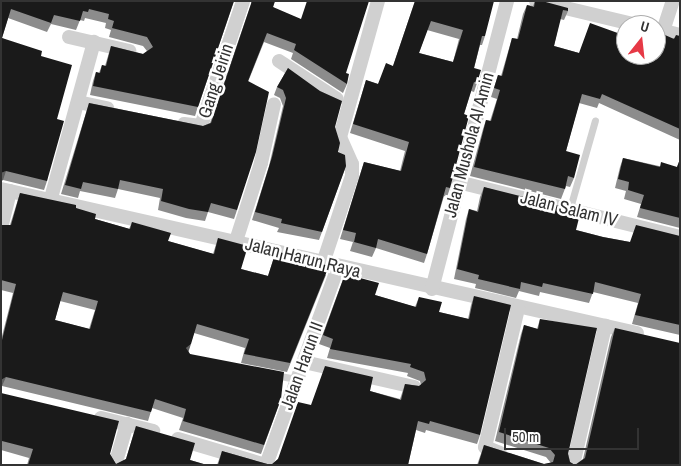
<!DOCTYPE html>
<html>
<head>
<meta charset="utf-8">
<style>
	body { margin:0 }
	#map { position:relative; width:681px; height:466px; overflow:hidden; background:#fff; font-family:"Archivo Narrow",sans-serif }
	div>[style] { position:absolute }
	[style*='--x'] { left:calc(var(--x)*1px); top:calc(var(--y)*1px); width:calc(var(--w)*1px); rotate:calc(var(--a)*1deg) }
	.lane>* { height:7px; margin:-3.5px; padding:0 3.5px; transform-origin:3.5px; border-radius:3.5px; background:#d0d0d0 }
	.street>* { height:14px; margin:-7px; padding:0 7px; transform-origin:7px; border-radius:7px; background:#d0d0d0 }
	.wall>* { inset:0; background:#8c8c8c }
	.shaded-wall>* { inset:0; background:#5f5f5f }
	.building>* { inset:0; background:#1a1a1a }
	span { translate:-50% -50%; white-space:nowrap; text-align:center; line-height:1.15; -webkit-text-stroke:5px #fff; paint-order:stroke }
	.street-label { font-size:18px; color:#333 }
	.frame { position:absolute; inset:0; border:2px solid #333; pointer-events:none }
	.north { position:absolute; left:616px; top:15px; width:50px; height:50px; box-sizing:border-box; background:#fff; border:1px solid #adadad; border-radius:50%; rotate:16deg; font-size:14px; font-weight:700; line-height:20px; text-align:center; color:#333 }
	.north::after { content:''; display:block; margin:auto; width:18px; height:22px; background:#e63946; clip-path:polygon(50% 0,100% 100%,50% 72%,0 100%) }
	.scale { position:absolute; left:504px; top:428px; width:135px; height:22px; box-sizing:border-box; border:2px solid #333; border-top:0; padding-left:6px; font-size:15px; line-height:18px; white-space:nowrap; color:#333; -webkit-text-stroke:4px #fff; paint-order:stroke }
</style>
</head>
<body>
<div id="map">
	<div class="lane">
		<i style="--x:570;--y:208;--w:91;--a:-74.1"></i>
		<i style="--x:274;--y:375;--w:23;--a:10"></i>
	</div>
	<div class="street">
		<i style="--x:536;--y:1;--w:104;--a:13.4"></i>
		<i style="--x:656;--y:29;--w:25;--a:14"></i>
		<i style="--x:663;--y:31;--w:32;--a:-72"></i>
		<i style="--x:69;--y:37;--w:62;--a:13.1"></i>
		<i style="--x:279;--y:61;--w:69;--a:33.2"></i>
		<i style="--x:78;--y:102;--w:30;--a:12"></i>
		<i style="--x:184;--y:124;--w:17;--a:7"></i>
		<i style="--x:201;--y:126;--w:132;--a:-71.4"></i>
		<i style="--x:458;--y:182;--w:229;--a:13.9"></i>
		<i style="--x:1;--y:189;--w:652;--a:12.76"></i>
		<i style="--x:51;--y:198;--w:162;--a:-74.6"></i>
		<i style="--x:1;--y:228;--w:38;--a:-76"></i>
		<i style="--x:236;--y:241;--w:82;--a:-72.2"></i>
		<i style="--x:261;--y:163;--w:60;--a:-77.6"></i>
		<i style="--x:323;--y:263;--w:92;--a:-71.6"></i>
		<i style="--x:352;--y:176;--w:12;--a:-90"></i>
		<i style="--x:352;--y:164;--w:30;--a:-114"></i>
		<i style="--x:340;--y:137;--w:141;--a:-74.4"></i>
		<i style="--x:432;--y:289;--w:298;--a:-75.4"></i>
		<i style="--x:304;--y:362;--w:113;--a:12.8"></i>
		<i style="--x:101;--y:418;--w:54;--a:14"></i>
		<i style="--x:178;--y:439;--w:92;--a:16.5"></i>
		<i style="--x:266;--y:465;--w:211;--a:-70"></i>
		<i style="--x:500;--y:453;--w:16;--a:-158"></i>
		<i style="--x:485;--y:447;--w:143;--a:-76.6"></i>
		<i style="--x:115;--y:465;--w:43;--a:-73.7"></i>
		<i style="--x:573;--y:465;--w:143;--a:-77"></i>
	</div>
	<div class="wall">
		<i style="clip-path:polygon(1px 1px,234px 1px,195px 116px,90px 95px,93px 81px,96px 72px,99px 73px,102px 65px,105px 66px,111px 46px,143px 54px,147px 51px,143px 46px,109px 37px,111px 30px,105px 28px,106px 23px,85px 18px,84px 21px,80px 20px,76px 30px,51px 24px,47px 32px,8px 18px,2px 38px,41px 56px,57px 119px,47px 181px,44px 190px,3px 180px,1px 181px)"></i>
		<i style="clip-path:polygon(251px 1px,275px 1px,273px 7px,346px 73px,347px 84px,343px 93px,291px 59px,293px 53px,264px 42px,248px 82px,237px 210px,234px 219px,208px 212px,205px 221px,186px 218px,158px 210px,160px 198px,118px 189px,115px 198px,80px 191px,78px 198px,61px 194px,89px 103px,203px 126px,210px 123px,251px 4px)"></i>
		<i style="clip-path:polygon(evenodd,415px 1px,485px 36px,482px 45px,480px 45px,474px 68px,477px 83px,474px 92px,471px 91px,464px 114px,450px 188px,447px 197px,444px 196px,427px 254px,424px 263px,376px 248px,372px 257px,350px 251px,353px 242px,340px 239px,364px 162px,400px 171px,405px 151px,350px 133px,366px 80px,378px 84px,393px 66px,415px 1px,427px 30px,459px 39px,453px 62px,419px 53px,427px 30px)"></i>
		<i style="clip-path:polygon(535px 1px,568px 11px,564px 20px,560px 19px,554px 46px,579px 53px,626px 55px,680px 36px,680px 140px,599px 103px,597px 108px,579px 103px,566px 151px,574px 178px,570px 187px,566px 186px,561px 199px,470px 176px,483px 129px,486px 120px,490px 121px,497px 99px,491px 97px,498px 75px,501px 76px,512px 38px,517px 39px,523px 14px,527px 5px,533px 6px)"></i>
		<i style="clip-path:polygon(288px 68px,335px 127px,338px 152px,346px 166px,319px 240px,277px 232px,279px 228px,252px 220px,269px 166px,283px 106px,280px 98px,274px 95px,277px 87px)"></i>
		<i style="clip-path:polygon(623px 158px,659px 166px,677px 167px,680px 159px,680px 228px,637px 217px,641px 204px,624px 199px,626px 191px,615px 188px,620px 167px)"></i>
		<i style="clip-path:polygon(484px 187px,560px 210px,576px 230px,603px 237px,630px 242px,680px 236px,680px 335px,632px 324px,638px 303px,593px 292px,589px 303px,540px 292px,539px 296px,519px 291px,516px 298px,475px 288px,476px 284px,454px 279px,466px 219px,469px 209px,477px 211px,480px 197px)"></i>
		<i style="clip-path:polygon(evenodd,20px 193px,76px 208px,95px 219px,129px 229px,132px 222px,168px 241px,213px 254px,218px 238px,241px 269px,268px 276px,276px 251px,326px 275px,287px 372px,241px 363px,245px 348px,194px 333px,188px 351px,190px 354px,281px 399px,261px 454px,179px 430px,183px 418px,152px 408px,148px 421px,2px 386px,1px 387px,1px 340px,13px 293px,1px 290px,1px 225px,10px 225px,20px 193px,60px 301px,95px 310px,89px 329px,55px 320px,60px 301px)"></i>
		<i style="clip-path:polygon(345px 274px,375px 295px,415px 307px,419px 297px,439px 312px,468px 319px,471px 305px,474px 296px,480px 435px,477px 444px,426px 430px,425px 433px,416px 430px,408px 465px,217px 465px,222px 451px,271px 465px,278px 459px,311px 405px,370px 391px,400px 399px,405px 384px,419px 386px,421px 385px,420px 381px,407px 376px,408px 373px,327px 358px,330px 348px,319px 344px)"></i>
		<i style="clip-path:polygon(540px 319px,570px 462px,575px 465px,583px 459px,611px 337px,615px 328px,680px 465px,477px 465px,484px 445px,544px 464px,551px 463px,546px 457px,495px 441px,521px 334px,524px 325px,537px 329px)"></i>
		<i style="clip-path:polygon(1px 393px,110px 454px,116px 464px,126px 459px,136px 426px,190px 460px,207px 465px,27px 465px,29px 458px,1px 450px)"></i>
	</div>
	<div class="shaded-wall">
		<i style="clip-path:polygon(6px 171px,3px 180px,1px 181px,1px 173px)"></i>
		<i style="clip-path:polygon(191px 344px,188px 353px,186px 348px)"></i>
		<i style="clip-path:polygon(6px 377px,2px 386px,1px 387px,1px 380px)"></i>
	</div>
	<div class="building">
		<i style="clip-path:polygon(1px 1px,234px 1px,198px 107px,93px 86px,96px 72px,100px 73px,102px 65px,106px 66px,111px 46px,143px 54px,153px 47px,147px 37px,112px 28px,114px 21px,108px 19px,109px 14px,89px 9px,88px 12px,83px 11px,80px 21px,54px 15px,51px 23px,11px 9px,2px 38px,42px 51px,41px 56px,72px 65px,57px 119px,64px 121px,47px 181px,6px 171px,1px 173px)"></i>
		<i style="clip-path:polygon(252px 1px,275px 1px,273px 7px,301px 19px,307px 1px,369px 1px,346px 73px,349px 74px,347px 84px,294px 50px,296px 44px,267px 33px,248px 81px,269px 92px,256px 152px,237px 210px,211px 203px,208px 212px,189px 209px,161px 201px,163px 189px,120px 180px,118px 189px,83px 182px,81px 189px,65px 185px,89px 103px,203px 126px,211px 123px)"></i>
		<i style="clip-path:polygon(evenodd,415px 1px,494px 1px,485px 36px,482px 36px,474px 68px,481px 70px,477px 83px,474px 82px,464px 114px,469px 116px,450px 188px,446px 187px,427px 254px,378px 239px,376px 248px,354px 242px,356px 233px,343px 230px,364px 162px,401px 171px,409px 142px,353px 124px,366px 80px,378px 84px,386px 63px,393px 66px,415px 1px,431px 21px,463px 30px,453px 62px,419px 53px,431px 21px)"></i>
		<i style="clip-path:polygon(535px 1px,542px 1px,568px 8px,568px 11px,563px 10px,554px 46px,579px 53px,590px 23px,626px 36px,626px 55px,656px 55px,656px 31px,674px 39px,676px 35px,680px 36px,680px 129px,602px 94px,600px 99px,582px 94px,566px 151px,580px 155px,574px 178px,568px 176px,565px 189px,474px 167px,486px 120px,491px 121px,500px 90px,494px 88px,498px 75px,502px 76px,512px 38px,518px 39px,527px 5px,534px 7px)"></i>
		<i style="clip-path:polygon(288px 68px,320px 91px,342px 101px,335px 127px,340px 143px,338px 152px,345px 155px,346px 166px,322px 232px,281px 223px,282px 219px,255px 212px,272px 157px,286px 98px,283px 90px,277px 87px)"></i>
		<i style="clip-path:polygon(623px 158px,660px 167px,661px 162px,677px 167px,680px 159px,680px 218px,640px 208px,644px 195px,628px 190px,629px 182px,618px 179px)"></i>
		<i style="clip-path:polygon(484px 187px,560px 206px,560px 210px,580px 214px,576px 230px,603px 237px,630px 242px,636px 225px,680px 236px,680px 325px,635px 315px,641px 294px,595px 282px,593px 294px,543px 283px,542px 287px,521px 282px,520px 289px,478px 279px,479px 275px,457px 269px,469px 209px,478px 212px)"></i>
		<i style="clip-path:polygon(evenodd,20px 193px,76px 205px,76px 208px,96px 214px,95px 219px,130px 229px,132px 222px,171px 233px,168px 241px,214px 254px,218px 238px,248px 246px,241px 269px,268px 276px,276px 251px,329px 266px,290px 363px,244px 354px,249px 339px,197px 324px,191px 344px,186px 348px,190px 354px,284px 372px,281px 399px,264px 445px,183px 421px,186px 409px,155px 399px,151px 412px,6px 377px,1px 380px,1px 344px,16px 284px,1px 280px,1px 225px,11px 225px,20px 193px,63px 292px,98px 301px,90px 329px,55px 320px,63px 292px)"></i>
		<i style="clip-path:polygon(345px 274px,379px 283px,375px 295px,416px 307px,419px 297px,442px 302px,439px 312px,469px 319px,474px 296px,511px 305px,480px 435px,430px 421px,429px 424px,418px 421px,408px 465px,218px 465px,222px 451px,271px 465px,278px 459px,298px 402px,311px 405px,325px 366px,373px 377px,370px 391px,401px 400px,405px 384px,419px 386px,426px 380px,424px 372px,410px 367px,411px 364px,330px 349px,333px 339px,323px 335px)"></i>
		<i style="clip-path:polygon(540px 319px,597px 328px,568px 454px,570px 462px,575px 465px,585px 458px,615px 328px,680px 343px,680px 465px,478px 465px,484px 445px,544px 464px,553px 462px,555px 455px,549px 448px,499px 432px,524px 325px,538px 329px)"></i>
		<i style="clip-path:polygon(1px 393px,119px 421px,110px 454px,116px 464px,126px 459px,136px 426px,195px 443px,190px 460px,207px 465px,28px 465px,33px 449px,2px 441px,1px 442px)"></i>
	</div>
	<div class="street-label">
		<span style="left:216px;top:81px;rotate:-72deg">Gang Jeirin</span>
		<span style="left:469px;top:145px;rotate:-75deg">Jalan Mushola Al Amin</span>
		<span style="left:569px;top:209px;rotate:14deg">Jalan Salam IV</span>
		<span style="left:303px;top:258px;rotate:14deg">Jalan Harun Raya</span>
		<span style="left:302px;top:366px;rotate:-70deg">Jalan Harun II</span>
	</div>
	<div class="frame"></div>
	<div class="north">U</div>
	<div class="scale">50 m</div>
</div>
</body>
</html>
